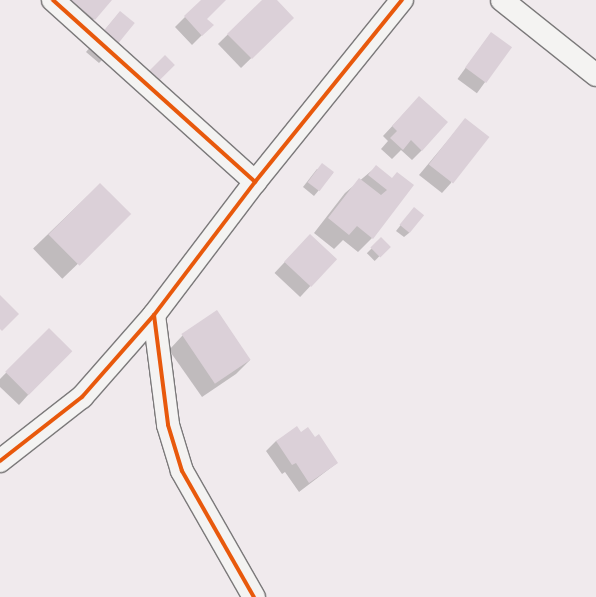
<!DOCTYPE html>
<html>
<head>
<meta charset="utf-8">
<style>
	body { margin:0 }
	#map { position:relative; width:596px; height:597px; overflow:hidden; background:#f0eaed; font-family:Itim,sans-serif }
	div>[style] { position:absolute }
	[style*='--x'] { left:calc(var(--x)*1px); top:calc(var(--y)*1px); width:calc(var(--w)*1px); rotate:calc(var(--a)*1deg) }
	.shadow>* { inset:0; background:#0003; transform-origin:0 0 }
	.building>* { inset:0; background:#dbd0d8; transform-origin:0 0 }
	.roads { filter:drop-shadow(1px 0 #7b797a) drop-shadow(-1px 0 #7b797a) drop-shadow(0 1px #7b797a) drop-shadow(0 -1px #7b797a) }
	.minor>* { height:22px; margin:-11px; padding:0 11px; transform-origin:11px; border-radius:11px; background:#f4f3f2 }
	.cycleway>* { height:4px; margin:-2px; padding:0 2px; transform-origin:2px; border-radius:2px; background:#e8590c }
	span { translate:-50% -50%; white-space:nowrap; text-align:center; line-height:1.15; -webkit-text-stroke:4px #f6f6f2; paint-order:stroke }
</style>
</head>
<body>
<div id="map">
	<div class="shadow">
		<i style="clip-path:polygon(69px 0,111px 0,84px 30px)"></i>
		<i style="clip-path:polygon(202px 0,225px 0,206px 19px,212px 25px,192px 45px,175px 27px)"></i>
		<i style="clip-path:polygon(263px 0,276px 0,293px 18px,241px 68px,218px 44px)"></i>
		<i style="clip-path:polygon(120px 12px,109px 53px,99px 63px,86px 52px)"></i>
		<i style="left:491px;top:33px;width:24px;height:57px;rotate:36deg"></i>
		<i style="clip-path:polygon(410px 107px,422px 150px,412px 160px,401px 150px,392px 159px,381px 149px,388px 141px,383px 136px)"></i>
		<i style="clip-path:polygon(465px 120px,451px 183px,442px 193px,419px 175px)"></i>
		<i style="clip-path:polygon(376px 167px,392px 179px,372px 238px,358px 252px,343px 240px,334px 249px,314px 233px,345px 193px)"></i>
		<i style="clip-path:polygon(317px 169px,333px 173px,314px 196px,303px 187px)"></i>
		<i style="left:100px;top:184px;width:42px;height:93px;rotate:46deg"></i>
		<i style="clip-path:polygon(414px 208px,409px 233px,404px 237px,396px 231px)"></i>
		<i style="left:310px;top:235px;width:35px;height:52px;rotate:43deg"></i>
		<i style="left:381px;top:239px;width:11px;height:20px;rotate:45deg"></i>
		<i style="clip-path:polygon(183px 335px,250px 360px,236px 374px,202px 397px,169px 350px)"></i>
		<i style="clip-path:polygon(39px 339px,28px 395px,19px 405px,0 387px,0 379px)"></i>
		<i style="clip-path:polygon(300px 433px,337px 463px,299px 492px,285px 472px,282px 474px,266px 451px,276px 441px)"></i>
	</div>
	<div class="building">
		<i style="clip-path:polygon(71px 0,112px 0,95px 20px)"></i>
		<i style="clip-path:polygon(201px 0,226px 0,207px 19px,214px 25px,202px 36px,184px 16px)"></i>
		<i style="clip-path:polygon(262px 0,277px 0,294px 18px,252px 59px,227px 34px)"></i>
		<i style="left:120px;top:11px;width:19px;height:39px;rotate:39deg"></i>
		<i style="left:491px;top:32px;width:26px;height:44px;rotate:36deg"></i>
		<i style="left:165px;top:55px;width:14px;height:30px;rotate:45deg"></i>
		<i style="clip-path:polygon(419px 96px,448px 122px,422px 151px,411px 140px,403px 150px,390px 138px,397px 131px,392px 126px)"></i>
		<i style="left:465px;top:118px;width:31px;height:59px;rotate:38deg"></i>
		<i style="left:322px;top:163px;width:15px;height:24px;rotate:37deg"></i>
		<i style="clip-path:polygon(376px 165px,392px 178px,397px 172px,414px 185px,373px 239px,357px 226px,349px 235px,328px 218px,359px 178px,381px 195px,387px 190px,368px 175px)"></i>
		<i style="left:100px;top:183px;width:44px;height:73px;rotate:45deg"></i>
		<i style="left:414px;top:207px;width:13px;height:23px;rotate:39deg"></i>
		<i style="left:310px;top:234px;width:37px;height:38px;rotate:43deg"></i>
		<i style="left:381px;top:237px;width:14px;height:15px;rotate:45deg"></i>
		<i style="clip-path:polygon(0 295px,19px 314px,2px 331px,0 329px)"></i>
		<i style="left:217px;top:310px;width:60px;height:43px;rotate:56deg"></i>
		<i style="left:49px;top:328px;width:33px;height:62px;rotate:45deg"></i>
		<i style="clip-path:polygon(297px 426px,301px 432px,308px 427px,315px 437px,319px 434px,338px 463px,309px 483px,296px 463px,292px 465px,276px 441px)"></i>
	</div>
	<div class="roads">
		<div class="minor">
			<i style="--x:53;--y:0;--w:272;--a:42"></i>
			<i style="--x:502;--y:0;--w:120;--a:38.6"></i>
			<i style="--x:154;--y:315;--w:111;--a:82.7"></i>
			<i style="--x:168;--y:425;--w:48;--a:73.1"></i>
			<i style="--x:182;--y:471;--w:145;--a:60.3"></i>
			<i style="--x:0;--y:461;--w:104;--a:-38"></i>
			<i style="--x:82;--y:397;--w:109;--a:-48.7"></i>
			<i style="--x:154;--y:315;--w:167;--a:-52.8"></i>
			<i style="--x:255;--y:182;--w:234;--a:-51.1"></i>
		</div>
	</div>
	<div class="cycleway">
		<i style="--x:53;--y:0;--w:272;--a:42"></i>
		<i style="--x:154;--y:315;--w:111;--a:82.7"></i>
		<i style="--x:168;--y:425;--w:48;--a:73.1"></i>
		<i style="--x:182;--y:471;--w:145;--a:60.3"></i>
		<i style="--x:0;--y:461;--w:104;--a:-38"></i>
		<i style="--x:82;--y:397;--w:109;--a:-48.7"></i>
		<i style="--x:154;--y:315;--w:167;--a:-52.8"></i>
		<i style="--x:255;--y:182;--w:234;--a:-51.1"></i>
	</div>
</div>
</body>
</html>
